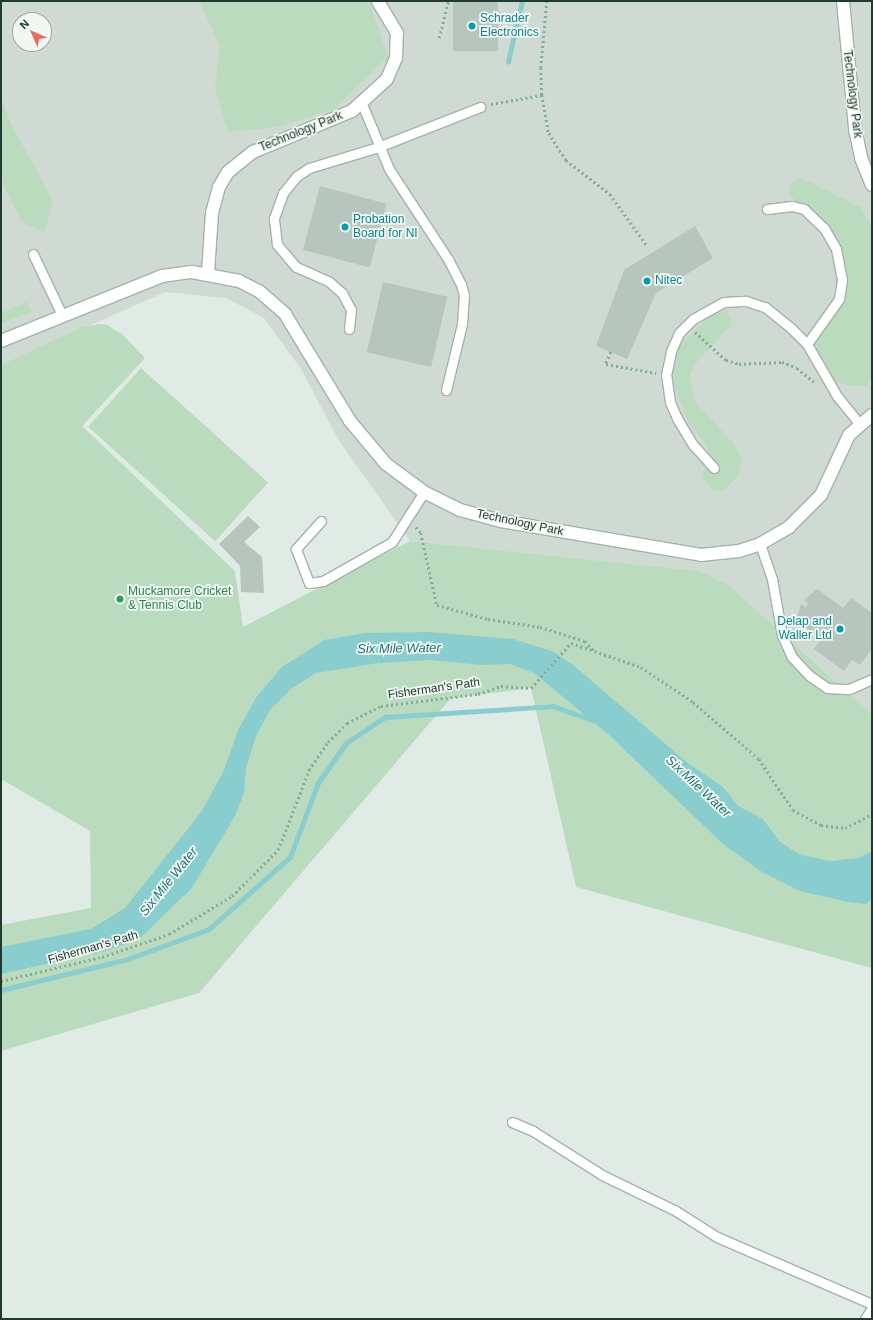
<!DOCTYPE html>
<html>
<head>
<meta charset="utf-8">
<style>
	body { margin:0 }
	#map { position:relative; width:873px; height:1320px; overflow:hidden; background:#e0ebe5; font-family:Helvetica,sans-serif }
	div>[style] { position:absolute }
	[style*='--x'] { left:calc(var(--x)*1px); top:calc(var(--y)*1px); width:calc(var(--w)*1px); rotate:calc(var(--a)*1deg) }
	.built>* { inset:0; background:#cfdad3 }
	.green>* { inset:0; background:#badbbe; transform-origin:0 0 }
	.water>* { inset:0; background:#8acdce }
	.stream>* { height:4.5px; margin:-2.25px; padding:0 2.25px; transform-origin:2.25px; border-radius:2.25px; background:#8acdce }
	.building>* { inset:0; background:#b6c5bd; transform-origin:0 0 }
	.path>* { height:2.5px; margin-top:-1.25px; transform-origin:0; background:repeating-linear-gradient(90deg,#82ad99 0 2px,transparent 0 5px) }
	.roads { filter:drop-shadow(1px 0 #a3b2ab) drop-shadow(-1px 0 #a3b2ab) drop-shadow(0 1px #a3b2ab) drop-shadow(0 -1px #a3b2ab) }
	.lane>* { height:9px; margin:-4.5px; padding:0 4.5px; transform-origin:4.5px; border-radius:4.5px; background:#fff }
	.street>* { height:12px; margin:-6px; padding:0 6px; transform-origin:6px; border-radius:6px; background:#fff }
	.dots>* { width:11px; height:11px; translate:-50% -50%; box-sizing:border-box; border:2px solid #f1f7f3; border-radius:50% }
	span { translate:-50% -50%; white-space:nowrap; text-align:center; line-height:1.15; -webkit-text-stroke:3.5px #f1f7f3; paint-order:stroke }
	.culture-label { font-size:12px; color:#0d838f }
	.left { translate:0 -50%; text-align:left }
	.right { translate:-100% -50%; text-align:right }
	.street-label { font-size:12px; color:#213a30 }
	.leisure-label { font-size:12px; color:#27864d }
	.water-label { font-size:13px; color:#1e7274; font-style:italic }
	.frame { position:absolute; inset:0; border:2px solid #213a30; pointer-events:none }
	.north { position:absolute; left:12px; top:12px; width:40px; height:40px; box-sizing:border-box; background:#f1f7f3; border:1px solid #9eaba5; border-radius:50%; rotate:315deg; font-size:11px; font-weight:700; line-height:16px; text-align:center; color:#213a30 }
	.north::after { content:''; display:block; margin:auto; width:14px; height:18px; background:#ed6b5c; clip-path:polygon(50% 0,100% 100%,50% 72%,0 100%) }
</style>
</head>
<body>
<div id="map">
	<div class="built">
		<i style="clip-path:polygon(evenodd,1px 1px,872px 1px,872px 715px,730px 586px,700px 571px,410px 541px,338px 439px,301px 369px,264px 318px,226px 298px,165px 292px,1px 365px,1px 1px,20px 20px,44px 20px,44px 44px,20px 44px,20px 20px)"></i>
	</div>
	<div class="green">
		<i style="clip-path:polygon(199px 1px,364px 1px,370px 4px,388px 57px,333px 110px,277px 127px,228px 132px,215px 89px,220px 46px)"></i>
		<i style="clip-path:polygon(1px 97px,11px 124px,53px 201px,45px 233px,22px 222px,1px 180px)"></i>
		<i style="clip-path:polygon(803px 179px,860px 207px,871px 227px,872px 379px,866px 386px,850px 386px,830px 380px,820px 362px,815px 339px,835px 304px,840px 269px,830px 237px,789px 194px,790px 186px,795px 180px)"></i>
		<i style="clip-path:polygon(27px 302px,32px 311px,1px 323px,1px 313px)"></i>
		<i style="clip-path:polygon(727px 311px,732px 324px,694px 365px,689px 377px,695px 402px,734px 444px,742px 460px,738px 476px,725px 489px,713px 491px,703px 477px,703px 471px,710px 461px,707px 446px,687px 420px,674px 386px,673px 368px,678px 349px,686px 339px,713px 313px)"></i>
		<i style="clip-path:polygon(99px 324px,107px 325px,122px 334px,145px 358px,82px 426px,235px 571px,243px 627px,410px 541px,700px 571px,730px 586px,872px 715px,872px 968px,576px 887px,531px 688px,451px 698px,199px 993px,1px 1051px,1px 925px,91px 908px,90px 831px,1px 779px,1px 365px,80px 328px)"></i>
		<i style="left:141px;top:368px;width:171px;height:79px;rotate:42deg"></i>
	</div>
	<div class="water">
		<i style="clip-path:polygon(430px 632px,513px 639px,552px 651px,573px 665px,689px 764px,723px 787px,738px 806px,763px 819px,779px 841px,800px 855px,831px 861px,858px 858px,872px 851px,872px 899px,866px 904px,848px 902px,800px 891px,762px 872px,723px 844px,609px 735px,534px 673px,510px 664px,481px 665px,432px 660px,378px 663px,316px 673px,291px 689px,270px 710px,256px 736px,246px 768px,244px 793px,235px 816px,191px 889px,139px 939px,105px 951px,1px 974px,1px 947px,91px 929px,125px 908px,202px 811px,224px 770px,238px 730px,257px 696px,282px 667px,324px 640px,365px 633px)"></i>
	</div>
	<div class="stream">
		<i style="--x:508;--y:62;--w:63;--a:-77.1"></i>
		<i style="--x:1;--y:990;--w:131;--a:-13.7"></i>
		<i style="--x:128;--y:959;--w:86;--a:-20.3"></i>
		<i style="--x:209;--y:929;--w:108;--a:-41.6"></i>
		<i style="--x:290;--y:857;--w:79;--a:-69.3"></i>
		<i style="--x:318;--y:783;--w:49;--a:-55"></i>
		<i style="--x:346;--y:743;--w:47;--a:-33.7"></i>
		<i style="--x:385;--y:717;--w:168;--a:-3.7"></i>
		<i style="--x:553;--y:706;--w:41;--a:19.7"></i>
	</div>
	<div class="building">
		<i style="left:453px;top:1px;width:45px;height:50px"></i>
		<i style="left:320px;top:186px;width:69px;height:66px;rotate:15deg"></i>
		<i style="clip-path:polygon(695px 226px,713px 258px,656px 293px,627px 359px,596px 346px,624px 270px)"></i>
		<i style="left:383px;top:282px;width:66px;height:72px;rotate:13deg"></i>
		<i style="clip-path:polygon(248px 516px,260px 527px,244px 542px,262px 557px,264px 593px,241px 592px,240px 566px,219px 544px)"></i>
		<i style="clip-path:polygon(817px 589px,843px 608px,851px 598px,872px 613px,872px 649px,860px 665px,852px 660px,844px 671px,814px 649px,821px 639px,796px 620px,801px 604px,806px 607px,808px 603px,804px 600px)"></i>
	</div>
	<div class="path">
		<i style="--x:547;--y:1;--w:67;--a:95.1"></i>
		<i style="--x:541;--y:68;--w:27;--a:88"></i>
		<i style="--x:542;--y:95;--w:39;--a:80"></i>
		<i style="--x:549;--y:133;--w:32;--a:58"></i>
		<i style="--x:566;--y:160;--w:56;--a:37.7"></i>
		<i style="--x:610;--y:194;--w:65;--a:54.4"></i>
		<i style="--x:439;--y:38;--w:38;--a:-76"></i>
		<i style="--x:491;--y:104;--w:52;--a:-10"></i>
		<i style="--x:695;--y:332;--w:42;--a:42.1"></i>
		<i style="--x:726;--y:360;--w:14;--a:17"></i>
		<i style="--x:739;--y:364;--w:43;--a:-2.7"></i>
		<i style="--x:782;--y:362;--w:16;--a:22"></i>
		<i style="--x:797;--y:368;--w:22;--a:39"></i>
		<i style="--x:611;--y:352;--w:13;--a:113"></i>
		<i style="--x:606;--y:364;--w:51;--a:10.2"></i>
		<i style="--x:416;--y:527;--w:8;--a:50"></i>
		<i style="--x:421;--y:533;--w:74;--a:77.5"></i>
		<i style="--x:437;--y:605;--w:53;--a:15.4"></i>
		<i style="--x:488;--y:619;--w:53;--a:8.7"></i>
		<i style="--x:540;--y:627;--w:47;--a:17.3"></i>
		<i style="--x:585;--y:641;--w:15;--a:48"></i>
		<i style="--x:1;--y:981;--w:104;--a:-13.4"></i>
		<i style="--x:102;--y:957;--w:71;--a:-18.9"></i>
		<i style="--x:169;--y:934;--w:74;--a:-31.1"></i>
		<i style="--x:232;--y:896;--w:65;--a:-45"></i>
		<i style="--x:278;--y:850;--w:86;--a:-68.8"></i>
		<i style="--x:309;--y:770;--w:34;--a:-56"></i>
		<i style="--x:328;--y:742;--w:27;--a:-45"></i>
		<i style="--x:347;--y:723;--w:38;--a:-27"></i>
		<i style="--x:381;--y:706;--w:98;--a:-7.1"></i>
		<i style="--x:478;--y:694;--w:24;--a:-19"></i>
		<i style="--x:501;--y:686;--w:30;--a:4"></i>
		<i style="--x:531;--y:688;--w:60;--a:-48.4"></i>
		<i style="--x:571;--y:643;--w:74;--a:18.9"></i>
		<i style="--x:641;--y:667;--w:63;--a:33.9"></i>
		<i style="--x:693;--y:702;--w:87;--a:40.8"></i>
		<i style="--x:759;--y:759;--w:61;--a:56.3"></i>
		<i style="--x:793;--y:810;--w:32;--a:28"></i>
		<i style="--x:821;--y:825;--w:24;--a:7"></i>
		<i style="--x:845;--y:828;--w:30;--a:-27"></i>
	</div>
	<div class="roads">
		<div class="lane">
			<i style="--x:362;--y:104;--w:70;--a:67.4"></i>
			<i style="--x:389;--y:169;--w:108;--a:56.8"></i>
			<i style="--x:448;--y:259;--w:28;--a:63"></i>
			<i style="--x:461;--y:284;--w:11;--a:75"></i>
			<i style="--x:464;--y:295;--w:29;--a:94"></i>
			<i style="--x:462;--y:324;--w:68;--a:103.6"></i>
			<i style="--x:767;--y:209;--w:25;--a:-7"></i>
			<i style="--x:792;--y:206;--w:12;--a:14"></i>
			<i style="--x:804;--y:209;--w:28;--a:44"></i>
			<i style="--x:824;--y:228;--w:24;--a:60"></i>
			<i style="--x:836;--y:249;--w:32;--a:79"></i>
			<i style="--x:842;--y:280;--w:19;--a:99"></i>
			<i style="--x:839;--y:299;--w:55;--a:125.4"></i>
			<i style="--x:33;--y:254;--w:68;--a:64.6"></i>
			<i style="--x:349;--y:329;--w:19;--a:-84"></i>
			<i style="--x:351;--y:310;--w:19;--a:-118"></i>
			<i style="--x:342;--y:293;--w:18;--a:-139"></i>
			<i style="--x:328;--y:281;--w:35;--a:-156"></i>
			<i style="--x:296;--y:267;--w:30;--a:-130"></i>
			<i style="--x:277;--y:244;--w:26;--a:-97"></i>
			<i style="--x:274;--y:218;--w:27;--a:-70"></i>
			<i style="--x:283;--y:193;--w:22;--a:-51"></i>
			<i style="--x:297;--y:176;--w:14;--a:-34"></i>
			<i style="--x:309;--y:168;--w:72;--a:-16.9"></i>
			<i style="--x:378;--y:147;--w:110;--a:-21.4"></i>
			<i style="--x:714;--y:468;--w:31;--a:-132"></i>
			<i style="--x:693;--y:445;--w:31;--a:-121"></i>
			<i style="--x:677;--y:418;--w:17;--a:-114"></i>
			<i style="--x:670;--y:402;--w:27;--a:-98"></i>
			<i style="--x:666;--y:375;--w:25;--a:-78"></i>
			<i style="--x:671;--y:351;--w:20;--a:-66"></i>
			<i style="--x:679;--y:333;--w:20;--a:-45"></i>
			<i style="--x:693;--y:319;--w:35;--a:-29"></i>
			<i style="--x:724;--y:302;--w:22;--a:-3"></i>
			<i style="--x:746;--y:301;--w:20;--a:18"></i>
			<i style="--x:765;--y:307;--w:35;--a:39"></i>
			<i style="--x:792;--y:329;--w:21;--a:45"></i>
			<i style="--x:807;--y:344;--w:60;--a:60"></i>
			<i style="--x:837;--y:396;--w:36;--a:51"></i>
			<i style="--x:321;--y:521;--w:38;--a:132"></i>
			<i style="--x:296;--y:549;--w:36;--a:69"></i>
			<i style="--x:309;--y:583;--w:14;--a:-8"></i>
			<i style="--x:323;--y:581;--w:79;--a:-29.5"></i>
			<i style="--x:392;--y:542;--w:59;--a:-57.4"></i>
			<i style="--x:760;--y:544;--w:37;--a:71"></i>
			<i style="--x:772;--y:579;--w:57;--a:79.9"></i>
			<i style="--x:782;--y:635;--w:24;--a:66"></i>
			<i style="--x:792;--y:657;--w:26;--a:47"></i>
			<i style="--x:810;--y:676;--w:21;--a:35"></i>
			<i style="--x:827;--y:688;--w:22;--a:3"></i>
			<i style="--x:849;--y:689;--w:25;--a:-23"></i>
			<i style="--x:512;--y:1122;--w:23;--a:23"></i>
			<i style="--x:533;--y:1131;--w:82;--a:32.5"></i>
			<i style="--x:602;--y:1175;--w:82;--a:25.9"></i>
			<i style="--x:676;--y:1211;--w:49;--a:32.4"></i>
			<i style="--x:717;--y:1237;--w:169;--a:23.4"></i>
			<i style="--x:865;--y:1319;--w:13;--a:-58"></i>
		</div>
		<div class="street">
			<i style="--x:843;--y:1;--w:129;--a:84.6"></i>
			<i style="--x:855;--y:129;--w:30;--a:78"></i>
			<i style="--x:861;--y:158;--w:29;--a:68"></i>
			<i style="--x:208;--y:273;--w:60;--a:-86.2"></i>
			<i style="--x:212;--y:213;--w:27;--a:-75"></i>
			<i style="--x:219;--y:187;--w:17;--a:-59"></i>
			<i style="--x:228;--y:172;--w:32;--a:-39"></i>
			<i style="--x:253;--y:152;--w:107;--a:-22.5"></i>
			<i style="--x:352;--y:111;--w:47;--a:-42.4"></i>
			<i style="--x:387;--y:79;--w:23;--a:-67"></i>
			<i style="--x:396;--y:58;--w:25;--a:-88"></i>
			<i style="--x:397;--y:33;--w:37;--a:-121"></i>
			<i style="--x:1;--y:341;--w:174;--a:-22"></i>
			<i style="--x:162;--y:276;--w:30;--a:-8"></i>
			<i style="--x:192;--y:272;--w:48;--a:10.8"></i>
			<i style="--x:239;--y:281;--w:22;--a:27"></i>
			<i style="--x:259;--y:291;--w:35;--a:41"></i>
			<i style="--x:285;--y:314;--w:125;--a:58.7"></i>
			<i style="--x:350;--y:421;--w:56;--a:50.1"></i>
			<i style="--x:386;--y:464;--w:47;--a:36.4"></i>
			<i style="--x:424;--y:492;--w:40;--a:26.6"></i>
			<i style="--x:460;--y:510;--w:42;--a:15"></i>
			<i style="--x:501;--y:521;--w:203;--a:9.6"></i>
			<i style="--x:701;--y:555;--w:38;--a:-6"></i>
			<i style="--x:739;--y:551;--w:22;--a:-18"></i>
			<i style="--x:760;--y:544;--w:34;--a:-30"></i>
			<i style="--x:789;--y:527;--w:45;--a:-45"></i>
			<i style="--x:821;--y:495;--w:66;--a:-65"></i>
			<i style="--x:849;--y:435;--w:30;--a:-41"></i>
		</div>
	</div>
	<div class="dots">
		<i style="left:472px;top:26px;background:#0f9aa8"></i>
		<i style="left:345px;top:227px;background:#0f9aa8"></i>
		<i style="left:647px;top:281px;background:#0f9aa8"></i>
		<i style="left:120px;top:599px;background:#2e9e5b"></i>
		<i style="left:840px;top:629px;background:#0f9aa8"></i>
	</div>
	<div class="culture-label">
		<span class="left" style="left:480px;top:26px">Schrader<br>Electronics</span>
		<span class="left" style="left:353px;top:227px">Probation<br>Board for NI</span>
		<span class="left" style="left:655px;top:281px">Nitec</span>
		<span class="right" style="left:832px;top:629px">Delap and<br>Waller Ltd</span>
	</div>
	<div class="street-label">
		<span style="left:852px;top:94px;rotate:83deg">Technology Park</span>
		<span style="left:301px;top:132px;rotate:-22deg">Technology Park</span>
		<span style="left:520px;top:523px;rotate:12deg">Technology Park</span>
		<span style="left:434px;top:689px;rotate:-8deg">Fisherman's Path</span>
		<span style="left:93px;top:948px;rotate:-16deg">Fisherman's Path</span>
	</div>
	<div class="leisure-label">
		<span class="left" style="left:128px;top:599px">Muckamore Cricket<br>&amp; Tennis Club</span>
	</div>
	<div class="water-label">
		<span style="left:399px;top:649px;rotate:-1deg">Six Mile Water</span>
		<span style="left:698px;top:787px;rotate:43deg">Six Mile Water</span>
		<span style="left:169px;top:882px;rotate:-51deg">Six Mile Water</span>
	</div>
	<div class="frame"></div>
	<div class="north">N</div>
</div>
</body>
</html>
